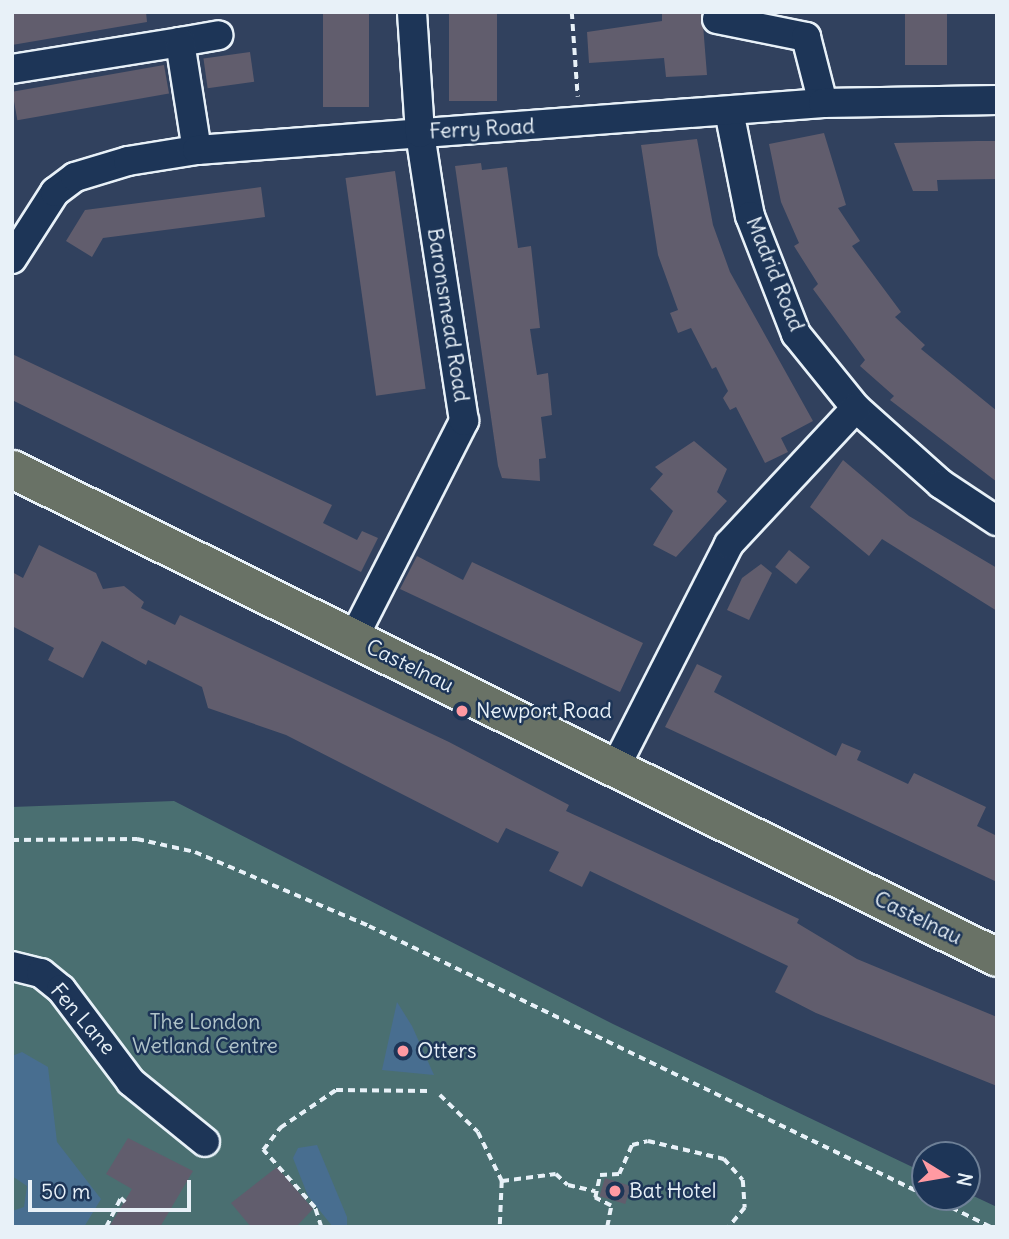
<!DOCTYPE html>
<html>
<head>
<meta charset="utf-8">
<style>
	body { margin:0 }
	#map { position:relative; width:1009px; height:1239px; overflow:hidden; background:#31415e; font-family:Delius,sans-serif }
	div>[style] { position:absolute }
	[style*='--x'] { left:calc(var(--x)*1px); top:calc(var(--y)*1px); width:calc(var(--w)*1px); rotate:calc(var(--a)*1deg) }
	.green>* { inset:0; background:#4a6f71 }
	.water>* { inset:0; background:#486e90 }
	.building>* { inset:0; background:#615d6d; transform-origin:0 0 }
	.path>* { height:3.5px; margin-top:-1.75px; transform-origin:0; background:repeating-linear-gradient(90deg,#e8f1f8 0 7px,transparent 0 12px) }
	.roads { filter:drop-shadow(2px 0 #e8f1f8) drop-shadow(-2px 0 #e8f1f8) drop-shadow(0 2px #e8f1f8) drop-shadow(0 -2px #e8f1f8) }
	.minor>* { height:28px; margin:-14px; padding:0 14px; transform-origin:14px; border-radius:14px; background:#1d3557 }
	.major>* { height:37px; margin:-18.5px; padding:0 18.5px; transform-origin:18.5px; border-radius:18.5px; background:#697266 }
	.dots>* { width:19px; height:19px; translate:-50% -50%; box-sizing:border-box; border:4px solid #1d3557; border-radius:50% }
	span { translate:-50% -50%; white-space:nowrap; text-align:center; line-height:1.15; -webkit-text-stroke:5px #1d3557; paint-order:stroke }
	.street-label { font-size:21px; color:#e8f1f8 }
	.poi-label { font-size:21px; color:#e8f1f8 }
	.left { translate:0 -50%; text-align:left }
	.park-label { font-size:21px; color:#b1c4c9 }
	.frame { position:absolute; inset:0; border:14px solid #e8f1f8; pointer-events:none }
	.north { position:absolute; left:911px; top:1141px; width:70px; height:70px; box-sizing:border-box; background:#1d3557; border:2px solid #6e8097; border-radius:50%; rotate:101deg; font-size:19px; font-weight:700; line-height:28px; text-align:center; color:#e8f1f8 }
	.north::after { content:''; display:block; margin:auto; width:24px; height:32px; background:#ff9aa2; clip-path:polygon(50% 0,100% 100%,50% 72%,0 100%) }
	.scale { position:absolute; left:28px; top:1180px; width:163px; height:32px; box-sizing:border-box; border:4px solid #e8f1f8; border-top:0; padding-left:9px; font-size:21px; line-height:24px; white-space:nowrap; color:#e8f1f8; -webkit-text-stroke:5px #1d3557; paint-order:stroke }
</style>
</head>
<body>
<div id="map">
	<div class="green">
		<i style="clip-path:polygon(174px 801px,613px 1024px,925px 1173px,925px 1197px,967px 1193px,997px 1207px,997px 1227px,12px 1227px,12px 807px)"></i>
	</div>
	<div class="water">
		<i style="clip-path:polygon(397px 1002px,412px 1026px,434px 1075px,382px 1070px)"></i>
		<i style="clip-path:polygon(22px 1052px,48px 1067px,57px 1142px,101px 1199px,84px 1227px,12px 1227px,12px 1211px,24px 1207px,27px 1186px,12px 1176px,12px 1056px)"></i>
		<i style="clip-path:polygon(317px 1145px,347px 1217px,347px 1227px,333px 1227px,308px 1196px,293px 1158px,298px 1148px)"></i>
	</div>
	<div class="building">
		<i style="clip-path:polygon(12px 12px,146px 12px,147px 22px,12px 45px)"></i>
		<i style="left:323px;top:12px;width:46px;height:95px"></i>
		<i style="left:449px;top:12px;width:48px;height:89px"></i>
		<i style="clip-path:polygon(662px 12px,702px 12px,707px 75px,666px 77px,664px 58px,589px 63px,587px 32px,662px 21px)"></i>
		<i style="left:905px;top:12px;width:42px;height:53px"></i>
		<i style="left:250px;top:52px;width:30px;height:47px;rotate:82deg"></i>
		<i style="left:164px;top:65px;width:29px;height:154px;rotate:80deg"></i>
		<i style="clip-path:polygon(824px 133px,846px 205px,838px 208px,860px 241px,852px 246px,901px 312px,895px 317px,925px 345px,921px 349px,997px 411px,997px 482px,890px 400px,894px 396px,860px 366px,865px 360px,813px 289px,818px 284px,794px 246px,799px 243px,781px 202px,769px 144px)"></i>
		<i style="clip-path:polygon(697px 139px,713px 225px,730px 272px,813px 421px,781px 438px,788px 452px,765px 463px,736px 407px,730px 410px,723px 398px,728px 391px,716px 367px,712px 369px,691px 328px,678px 333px,670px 313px,678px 310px,658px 255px,641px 145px)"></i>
		<i style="clip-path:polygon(977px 141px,997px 141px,997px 179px,937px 180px,938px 191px,913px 191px,894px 143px)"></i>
		<i style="clip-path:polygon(481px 163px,482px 170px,507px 167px,518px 248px,531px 246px,540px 328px,530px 329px,537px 375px,548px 373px,552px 415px,541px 417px,546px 458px,539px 459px,540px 481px,502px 478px,498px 466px,455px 166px)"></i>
		<i style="left:395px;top:171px;width:220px;height:50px;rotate:82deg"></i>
		<i style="clip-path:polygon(261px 187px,265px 217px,103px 238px,92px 257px,66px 241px,85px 210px)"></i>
		<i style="clip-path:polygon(12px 354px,332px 505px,323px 523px,357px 540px,362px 531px,378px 538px,361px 572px,12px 400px)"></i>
		<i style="clip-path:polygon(694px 441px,727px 469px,717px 492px,727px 501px,676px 557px,653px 545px,673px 511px,650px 489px,663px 474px,655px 467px)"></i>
		<i style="clip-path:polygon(843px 460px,909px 516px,997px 568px,997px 611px,882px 539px,869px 556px,810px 507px)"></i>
		<i style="clip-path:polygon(39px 545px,96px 573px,103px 589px,124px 586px,144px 602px,141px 608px,175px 625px,180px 615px,449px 742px,569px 805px,566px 811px,799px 919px,797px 923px,857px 959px,997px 1017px,997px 1086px,816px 1013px,775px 992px,788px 966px,590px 871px,582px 887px,549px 871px,559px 852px,506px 828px,498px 843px,286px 735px,208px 708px,202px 687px,148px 660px,146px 665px,102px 641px,83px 678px,48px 660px,54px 648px,12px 626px,12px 572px,23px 578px)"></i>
		<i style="left:789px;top:550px;width:27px;height:22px;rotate:39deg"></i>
		<i style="clip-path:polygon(417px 556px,463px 580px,472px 562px,643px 643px,620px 692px,400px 589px)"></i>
		<i style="clip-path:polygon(761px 564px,772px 573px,749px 620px,727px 610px,742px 578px)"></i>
		<i style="clip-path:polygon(697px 664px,722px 676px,714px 692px,836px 756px,842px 743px,861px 751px,857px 760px,908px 784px,914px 773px,986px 807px,977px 826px,997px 836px,997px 882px,665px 727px)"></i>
		<i style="clip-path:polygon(128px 1138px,193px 1171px,160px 1227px,109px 1227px,132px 1189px,106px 1174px)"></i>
		<i style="clip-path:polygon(277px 1167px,313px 1209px,296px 1227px,251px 1227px,231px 1203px)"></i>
		<i style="left:605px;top:1178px;width:27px;height:19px;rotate:17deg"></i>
	</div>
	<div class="path">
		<i style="--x:572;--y:12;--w:85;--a:86"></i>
		<i style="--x:12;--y:840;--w:125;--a:-0.5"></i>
		<i style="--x:137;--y:839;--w:59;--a:12.6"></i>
		<i style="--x:195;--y:852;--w:189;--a:23"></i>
		<i style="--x:369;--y:926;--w:618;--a:25.82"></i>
		<i style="--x:440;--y:1095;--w:53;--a:44.2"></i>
		<i style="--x:478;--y:1132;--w:55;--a:63.9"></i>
		<i style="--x:502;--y:1181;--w:46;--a:92.5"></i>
		<i style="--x:502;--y:1181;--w:54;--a:-7.4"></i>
		<i style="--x:556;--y:1174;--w:16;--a:43"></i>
		<i style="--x:568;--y:1185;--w:28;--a:13"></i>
		<i style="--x:930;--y:1197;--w:68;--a:26.2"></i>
		<i style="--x:106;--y:1227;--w:33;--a:-63"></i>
		<i style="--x:121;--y:1198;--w:6;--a:45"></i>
		<i style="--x:321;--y:1227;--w:20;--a:-108"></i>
		<i style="--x:315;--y:1208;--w:78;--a:-131.9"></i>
		<i style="--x:263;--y:1150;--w:28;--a:-52"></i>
		<i style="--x:280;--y:1128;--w:68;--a:-34.2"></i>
		<i style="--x:336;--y:1090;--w:93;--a:0.6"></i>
		<i style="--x:607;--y:1227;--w:21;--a:-79"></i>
		<i style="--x:611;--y:1206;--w:18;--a:-153"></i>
		<i style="--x:595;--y:1198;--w:24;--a:-78"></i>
		<i style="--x:600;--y:1175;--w:19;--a:-3"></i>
		<i style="--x:619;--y:1174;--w:32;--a:-66"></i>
		<i style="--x:632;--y:1145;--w:16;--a:-14"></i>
		<i style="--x:648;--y:1141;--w:78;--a:13.3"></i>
		<i style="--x:724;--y:1159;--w:28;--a:48"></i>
		<i style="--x:743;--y:1180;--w:28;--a:86"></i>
		<i style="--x:745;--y:1208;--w:25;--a:130"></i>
	</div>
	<div class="roads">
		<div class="minor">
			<i style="--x:717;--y:19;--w:91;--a:11.4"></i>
			<i style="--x:806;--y:37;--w:68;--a:75.6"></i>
			<i style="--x:180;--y:42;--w:39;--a:-10"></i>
			<i style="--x:12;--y:69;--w:170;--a:-9.1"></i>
			<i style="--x:180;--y:42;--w:109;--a:81.1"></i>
			<i style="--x:729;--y:111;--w:107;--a:78.7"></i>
			<i style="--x:750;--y:216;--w:127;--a:68.7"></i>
			<i style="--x:796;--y:334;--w:95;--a:51"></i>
			<i style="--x:856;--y:408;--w:114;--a:41.8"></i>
			<i style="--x:941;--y:484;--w:67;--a:33.5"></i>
			<i style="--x:12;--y:259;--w:80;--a:-57.3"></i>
			<i style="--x:55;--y:192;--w:25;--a:-37"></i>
			<i style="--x:75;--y:177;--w:55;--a:-16.8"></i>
			<i style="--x:128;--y:161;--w:70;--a:-9.1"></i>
			<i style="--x:197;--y:150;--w:628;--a:-4.29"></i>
			<i style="--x:823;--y:103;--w:174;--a:-1"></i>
			<i style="--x:353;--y:639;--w:245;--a:-63"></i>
			<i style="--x:464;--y:421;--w:291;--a:-98.7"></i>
			<i style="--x:420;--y:133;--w:121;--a:-93.8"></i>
			<i style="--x:616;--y:766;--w:249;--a:-63"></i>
			<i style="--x:729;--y:544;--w:186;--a:-47"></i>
			<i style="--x:12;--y:966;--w:30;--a:14"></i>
			<i style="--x:41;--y:973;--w:26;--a:39"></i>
			<i style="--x:61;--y:989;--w:116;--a:53"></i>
			<i style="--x:131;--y:1082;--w:95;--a:39"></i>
		</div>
		<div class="major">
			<i style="--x:12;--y:469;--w:1099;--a:26.36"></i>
		</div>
	</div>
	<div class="dots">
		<i style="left:462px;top:711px;background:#ff9aa2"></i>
		<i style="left:403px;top:1051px;background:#ff9aa2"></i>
		<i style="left:615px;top:1191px;background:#ff9aa2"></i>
	</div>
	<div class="street-label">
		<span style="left:482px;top:129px;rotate:-3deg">Ferry Road</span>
		<span style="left:775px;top:274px;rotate:68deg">Madrid Road</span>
		<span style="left:448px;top:315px;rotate:81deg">Baronsmead Road</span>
		<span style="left:410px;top:666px;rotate:26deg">Castelnau</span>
		<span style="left:918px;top:918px;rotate:26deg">Castelnau</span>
		<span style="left:83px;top:1019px;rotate:49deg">Fen Lane</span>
	</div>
	<div class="poi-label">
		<span class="left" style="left:476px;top:711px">Newport Road</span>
		<span class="left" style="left:417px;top:1051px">Otters</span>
		<span class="left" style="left:629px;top:1191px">Bat Hotel</span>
	</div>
	<div class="park-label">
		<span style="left:205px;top:1034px">The London<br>Wetland Centre</span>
	</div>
	<div class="frame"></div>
	<div class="north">N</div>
	<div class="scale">50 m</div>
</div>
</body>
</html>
